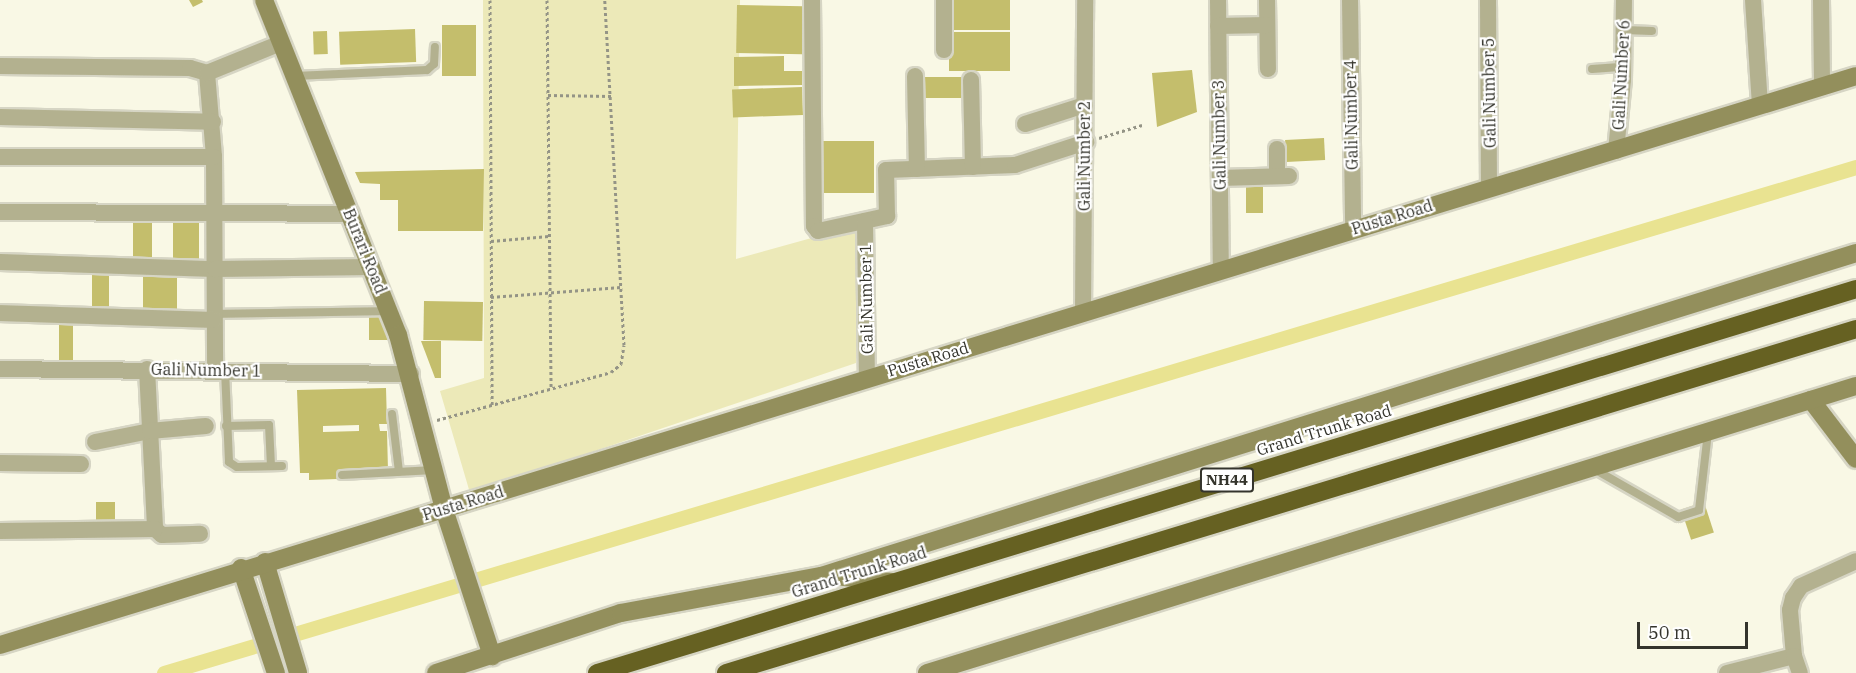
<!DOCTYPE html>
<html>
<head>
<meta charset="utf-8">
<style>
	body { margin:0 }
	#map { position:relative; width:1856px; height:673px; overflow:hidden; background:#f9f8e5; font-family:"IBM Plex Serif",serif }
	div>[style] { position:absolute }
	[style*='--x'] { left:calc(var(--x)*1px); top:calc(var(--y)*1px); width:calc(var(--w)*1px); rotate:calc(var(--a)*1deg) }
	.green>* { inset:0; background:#ece9b8 }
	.canal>* { height:15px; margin:-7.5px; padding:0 7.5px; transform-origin:7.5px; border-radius:7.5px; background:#e9e391 }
	.building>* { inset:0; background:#c4be6c; transform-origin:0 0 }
	.path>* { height:3px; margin-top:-1.5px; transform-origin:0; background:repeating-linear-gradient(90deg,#949486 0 3px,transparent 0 6px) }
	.roads { filter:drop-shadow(2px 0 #d6d5c4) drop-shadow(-2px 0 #d6d5c4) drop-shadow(0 2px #d6d5c4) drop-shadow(0 -2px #d6d5c4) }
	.lane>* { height:8px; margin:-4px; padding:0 4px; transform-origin:4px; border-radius:4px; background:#b3b18f }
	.street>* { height:16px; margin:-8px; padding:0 8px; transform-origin:8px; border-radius:8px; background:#b3b18f }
	.secondary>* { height:18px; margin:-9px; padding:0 9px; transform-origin:9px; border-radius:9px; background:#938f5c }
	.highway>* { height:18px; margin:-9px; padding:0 9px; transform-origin:9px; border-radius:9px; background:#666122 }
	span { translate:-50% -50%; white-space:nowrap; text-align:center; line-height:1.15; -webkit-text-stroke:4.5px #fff; paint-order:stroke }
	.shield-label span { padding:2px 4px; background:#fff; border:2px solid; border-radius:4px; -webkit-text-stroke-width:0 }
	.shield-label { font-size:15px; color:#34342c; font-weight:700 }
	.street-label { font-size:16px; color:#34342c }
	.scale { position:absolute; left:1637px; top:622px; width:111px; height:27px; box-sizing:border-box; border:3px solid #34342c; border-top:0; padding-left:8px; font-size:18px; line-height:21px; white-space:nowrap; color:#34342c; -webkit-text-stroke:4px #fff; paint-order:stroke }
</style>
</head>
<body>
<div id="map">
	<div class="green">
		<i style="clip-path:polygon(483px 0,740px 0,736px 259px,862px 224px,856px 363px,470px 493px,440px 391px,484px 378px)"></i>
	</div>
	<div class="canal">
		<i style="--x:164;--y:673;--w:1766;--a:-16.65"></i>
	</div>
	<div class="building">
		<i style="clip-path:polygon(189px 0,202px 0,203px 2px,193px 7px)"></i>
		<i style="left:951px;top:0;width:59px;height:30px"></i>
		<i style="left:737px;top:5px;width:66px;height:48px;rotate:1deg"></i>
		<i style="left:442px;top:25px;width:34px;height:51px"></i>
		<i style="left:415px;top:29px;width:33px;height:76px;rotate:88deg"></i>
		<i style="left:327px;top:31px;width:23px;height:14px;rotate:88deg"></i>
		<i style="left:949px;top:32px;width:61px;height:39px"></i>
		<i style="clip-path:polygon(784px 56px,784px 71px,802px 71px,802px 85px,734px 86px,734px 57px)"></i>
		<i style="clip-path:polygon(1192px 70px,1197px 112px,1157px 127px,1152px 73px)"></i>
		<i style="left:919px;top:77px;width:47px;height:21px"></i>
		<i style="left:802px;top:87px;width:28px;height:70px;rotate:88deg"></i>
		<i style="left:1324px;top:138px;width:22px;height:39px;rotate:87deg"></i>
		<i style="left:817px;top:141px;width:57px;height:52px"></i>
		<i style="clip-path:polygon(484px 169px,483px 231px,398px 231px,398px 200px,380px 200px,380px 184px,360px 183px,355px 172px)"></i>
		<i style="left:1246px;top:180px;width:17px;height:33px"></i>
		<i style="left:173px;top:215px;width:26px;height:46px"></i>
		<i style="left:133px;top:217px;width:19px;height:42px"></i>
		<i style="left:92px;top:266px;width:17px;height:48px"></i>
		<i style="left:143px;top:269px;width:34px;height:48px"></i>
		<i style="left:424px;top:301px;width:59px;height:39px;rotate:1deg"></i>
		<i style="clip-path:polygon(369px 315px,388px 316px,394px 340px,369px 340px)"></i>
		<i style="left:59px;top:317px;width:14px;height:46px"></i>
		<i style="clip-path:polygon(421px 341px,441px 341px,441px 378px,435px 378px)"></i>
		<i style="clip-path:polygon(evenodd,386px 388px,387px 424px,379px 424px,380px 431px,387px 431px,388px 471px,337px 472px,337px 479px,309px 480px,309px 473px,300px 473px,297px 390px,386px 388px,359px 425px,359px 431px,323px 432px,323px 426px,359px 425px)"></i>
		<i style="left:96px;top:502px;width:19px;height:25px"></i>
		<i style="left:1704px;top:502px;width:32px;height:24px;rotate:72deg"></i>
	</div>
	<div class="path">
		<i style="--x:490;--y:0;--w:405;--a:89.7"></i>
		<i style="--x:547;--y:0;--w:388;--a:89.4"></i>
		<i style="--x:548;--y:95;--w:63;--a:0.9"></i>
		<i style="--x:1099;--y:138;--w:45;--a:-16.8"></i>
		<i style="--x:491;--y:241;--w:58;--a:-4.9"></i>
		<i style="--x:491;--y:297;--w:130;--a:-4.4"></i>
		<i style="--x:437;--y:420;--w:180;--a:-15.4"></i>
		<i style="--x:611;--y:372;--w:13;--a:-39"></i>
		<i style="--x:621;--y:364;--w:19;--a:-81"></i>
		<i style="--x:624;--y:345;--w:346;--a:-93.2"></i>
	</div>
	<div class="roads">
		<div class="lane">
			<i style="--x:1624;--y:30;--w:28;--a:2"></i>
			<i style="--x:1592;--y:69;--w:31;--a:-4"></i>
			<i style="--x:295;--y:76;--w:132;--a:-2.6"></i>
			<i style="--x:427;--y:70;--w:9;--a:-41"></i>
			<i style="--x:434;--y:64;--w:17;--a:-87"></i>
			<i style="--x:214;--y:314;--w:175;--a:-1"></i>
			<i style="--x:225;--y:370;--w:92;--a:87.5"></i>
			<i style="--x:229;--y:462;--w:9;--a:32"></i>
			<i style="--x:237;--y:467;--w:45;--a:-1.3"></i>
			<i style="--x:392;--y:414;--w:58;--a:83.1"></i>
			<i style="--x:226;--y:426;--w:43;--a:-1.3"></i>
			<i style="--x:269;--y:425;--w:41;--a:87.2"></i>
			<i style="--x:1594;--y:469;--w:97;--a:29.7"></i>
			<i style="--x:1678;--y:517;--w:22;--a:-18"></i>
			<i style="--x:1699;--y:510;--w:79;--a:-83.4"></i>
			<i style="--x:342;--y:475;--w:92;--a:-3.1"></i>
		</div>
		<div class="street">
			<i style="--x:812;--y:0;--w:226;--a:89.5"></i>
			<i style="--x:814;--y:226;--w:6;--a:51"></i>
			<i style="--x:818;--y:231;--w:71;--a:-12.3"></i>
			<i style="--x:887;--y:216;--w:46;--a:-91.2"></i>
			<i style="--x:886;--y:170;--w:129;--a:-2.2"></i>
			<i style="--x:1015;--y:165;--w:75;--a:-17.9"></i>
			<i style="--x:944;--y:0;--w:50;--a:90"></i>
			<i style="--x:1218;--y:0;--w:269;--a:89.4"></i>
			<i style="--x:1267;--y:0;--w:69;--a:89.2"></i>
			<i style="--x:1350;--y:0;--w:229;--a:89.2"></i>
			<i style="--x:1488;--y:0;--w:187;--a:89.7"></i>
			<i style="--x:1753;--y:0;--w:105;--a:86.2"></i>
			<i style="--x:1821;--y:0;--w:87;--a:89.3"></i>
			<i style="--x:1218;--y:26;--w:49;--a:-1.2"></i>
			<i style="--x:0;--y:66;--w:190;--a:0.6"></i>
			<i style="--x:190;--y:68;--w:18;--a:16"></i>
			<i style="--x:207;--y:73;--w:84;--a:85.2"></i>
			<i style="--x:214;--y:157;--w:212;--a:89.7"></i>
			<i style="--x:207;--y:73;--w:80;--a:-22.1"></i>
			<i style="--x:915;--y:76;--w:93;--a:88.8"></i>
			<i style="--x:971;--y:80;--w:87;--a:88.7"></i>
			<i style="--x:0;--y:117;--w:213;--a:1.3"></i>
			<i style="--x:1025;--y:124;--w:63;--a:-17.6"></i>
			<i style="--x:1277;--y:149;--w:27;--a:90"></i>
			<i style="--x:1616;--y:151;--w:71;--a:-84.4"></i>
			<i style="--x:1623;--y:80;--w:80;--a:-89.3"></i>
			<i style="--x:0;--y:157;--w:214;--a:0"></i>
			<i style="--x:1220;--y:178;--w:69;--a:-1.7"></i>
			<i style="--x:0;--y:212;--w:351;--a:0.3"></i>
			<i style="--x:865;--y:221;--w:157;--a:89.3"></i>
			<i style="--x:0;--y:262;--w:215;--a:1.9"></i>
			<i style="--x:215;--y:269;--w:157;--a:-0.7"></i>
			<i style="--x:1083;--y:312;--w:312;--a:-89.6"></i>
			<i style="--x:0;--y:313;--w:214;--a:1.9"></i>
			<i style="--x:0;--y:369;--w:411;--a:0.7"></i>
			<i style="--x:147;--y:369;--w:160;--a:87.1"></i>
			<i style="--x:155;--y:529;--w:9;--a:41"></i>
			<i style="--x:162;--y:535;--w:38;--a:-2"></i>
			<i style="--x:95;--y:442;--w:56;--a:-11.3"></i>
			<i style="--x:150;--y:431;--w:56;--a:-5.1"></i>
			<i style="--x:0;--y:463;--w:81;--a:0.7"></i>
			<i style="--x:0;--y:531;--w:155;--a:-0.7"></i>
			<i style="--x:1794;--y:656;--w:46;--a:-95"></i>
			<i style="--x:1790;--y:610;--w:12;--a:-76"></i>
			<i style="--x:1793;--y:598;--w:14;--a:-56"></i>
			<i style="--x:1801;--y:586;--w:60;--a:-24.4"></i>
			<i style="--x:1727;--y:673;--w:69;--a:-14.2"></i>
			<i style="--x:1794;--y:656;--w:18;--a:71"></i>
		</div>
		<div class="secondary">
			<i style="--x:264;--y:0;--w:361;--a:68.2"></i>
			<i style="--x:398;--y:335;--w:180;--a:75.2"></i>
			<i style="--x:444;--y:509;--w:155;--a:71.9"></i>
			<i style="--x:1811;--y:400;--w:74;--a:52.7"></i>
			<i style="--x:265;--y:562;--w:116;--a:73.4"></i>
			<i style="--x:241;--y:568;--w:111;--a:71.6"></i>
			<i style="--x:835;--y:576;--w:57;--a:6"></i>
			<i style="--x:0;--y:645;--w:1941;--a:-17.04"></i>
			<i style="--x:436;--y:673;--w:194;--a:-18"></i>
			<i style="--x:621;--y:613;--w:203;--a:-10.5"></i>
			<i style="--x:821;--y:576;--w:1084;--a:-17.33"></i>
			<i style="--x:927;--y:673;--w:972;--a:-17.17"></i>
		</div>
		<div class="highway">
			<i style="--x:597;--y:673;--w:1316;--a:-16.96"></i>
			<i style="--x:726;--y:673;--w:1181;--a:-16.93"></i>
		</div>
	</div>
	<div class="shield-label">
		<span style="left:1227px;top:480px">NH44</span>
	</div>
	<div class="street-label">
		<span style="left:1621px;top:75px;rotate:-87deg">Gali Number 6</span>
		<span style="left:1489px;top:93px;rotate:-91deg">Gali Number 5</span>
		<span style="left:1351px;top:115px;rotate:-91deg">Gali Number 4</span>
		<span style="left:1219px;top:135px;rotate:-91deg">Gali Number 3</span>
		<span style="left:1084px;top:156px;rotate:-90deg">Gali Number 2</span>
		<span style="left:1392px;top:217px;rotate:-17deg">Pusta Road</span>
		<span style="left:365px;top:251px;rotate:68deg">Burari Road</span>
		<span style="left:866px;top:299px;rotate:-91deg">Gali Number 1</span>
		<span style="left:928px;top:359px;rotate:-17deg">Pusta Road</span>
		<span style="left:206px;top:370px;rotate:1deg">Gali Number 1</span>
		<span style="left:1324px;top:430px;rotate:-17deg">Grand Trunk Road</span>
		<span style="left:463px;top:503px;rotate:-17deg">Pusta Road</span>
		<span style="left:859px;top:572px;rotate:-17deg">Grand Trunk Road</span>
	</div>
	<div class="scale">50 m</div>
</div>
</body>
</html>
